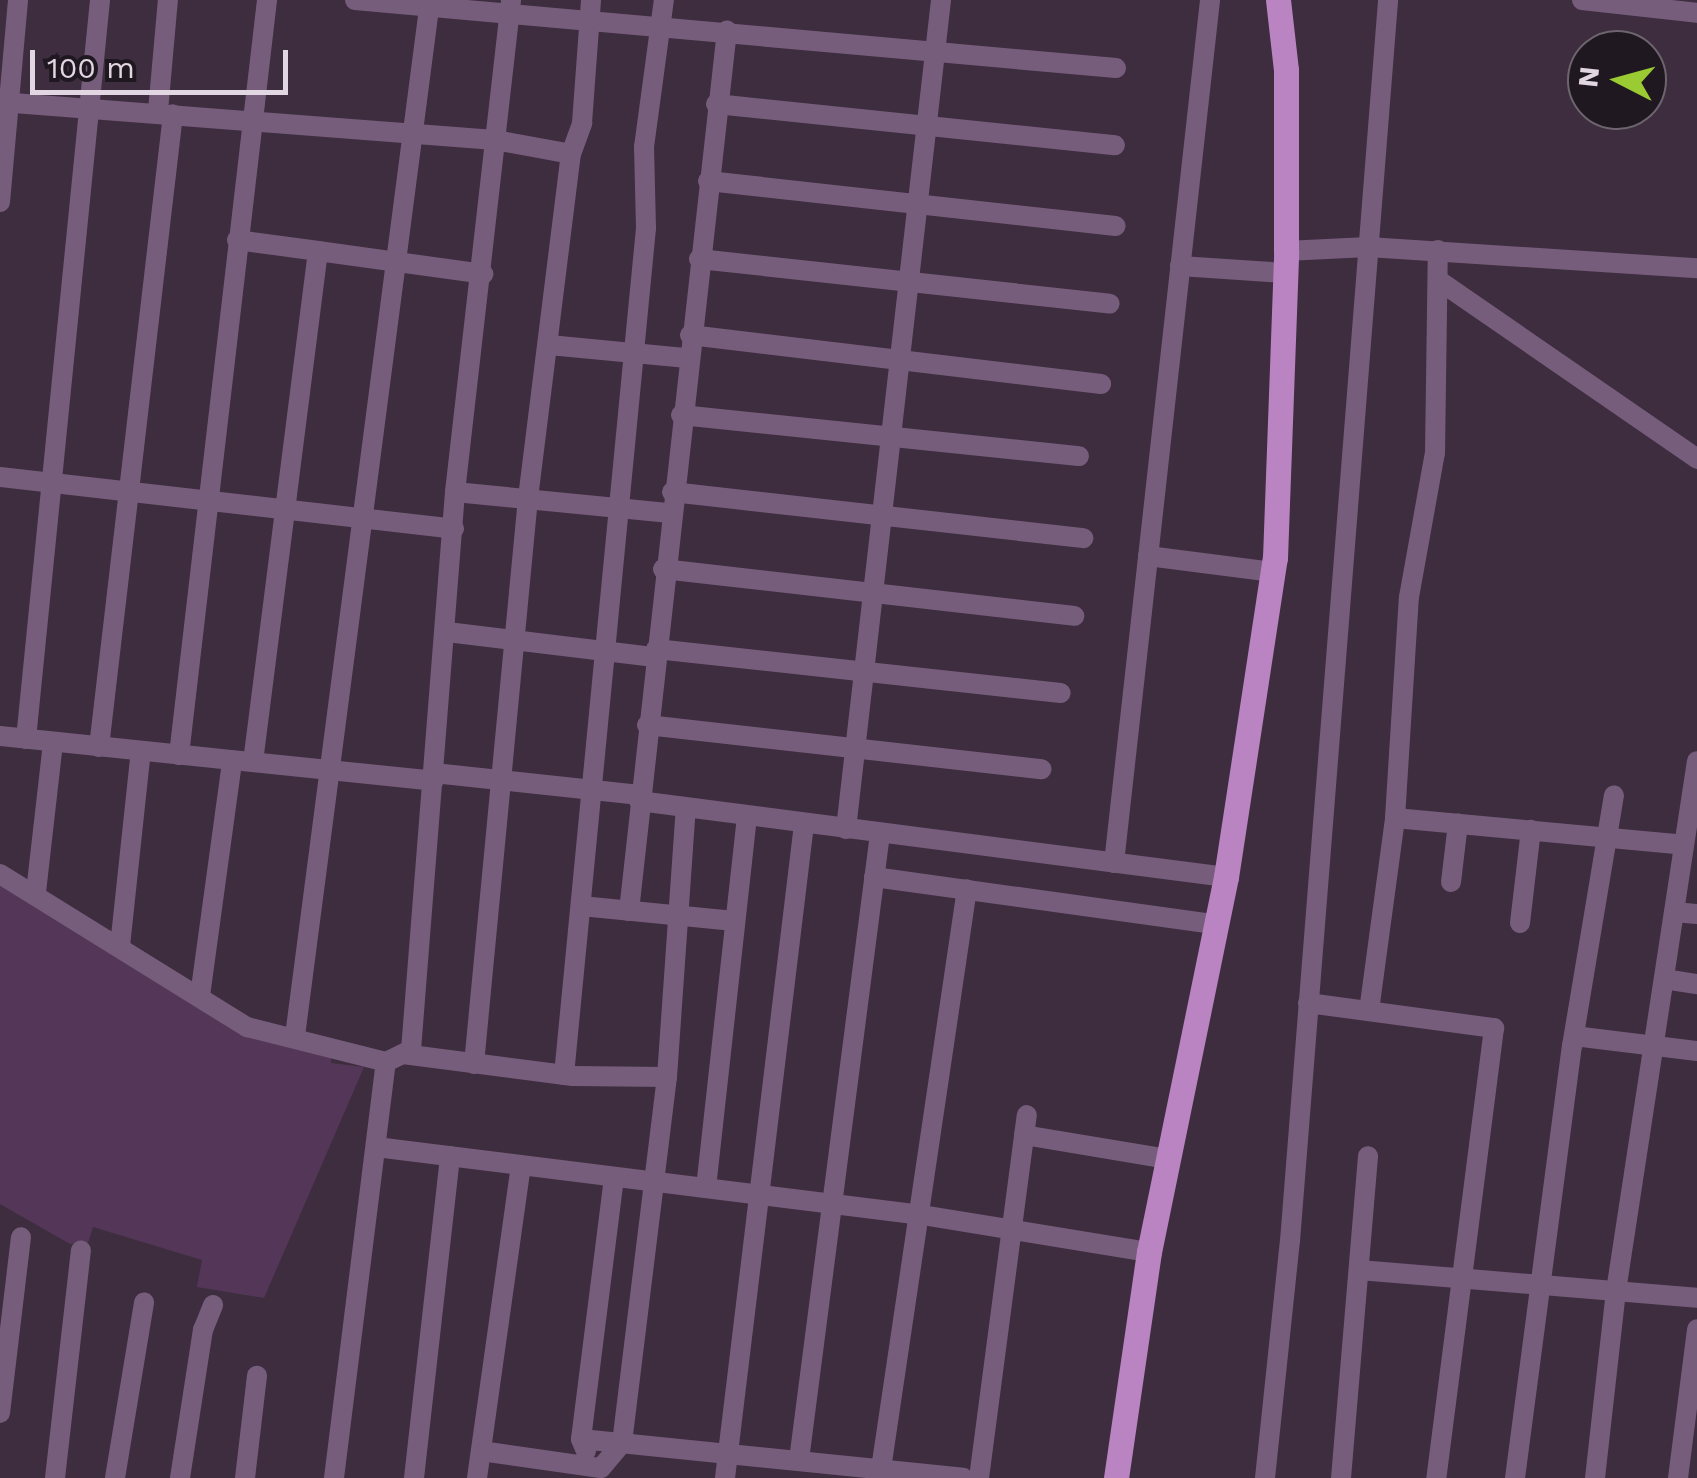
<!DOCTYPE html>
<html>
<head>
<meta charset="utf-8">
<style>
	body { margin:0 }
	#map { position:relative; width:1697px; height:1478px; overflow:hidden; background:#3d2d3f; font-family:"Work Sans",sans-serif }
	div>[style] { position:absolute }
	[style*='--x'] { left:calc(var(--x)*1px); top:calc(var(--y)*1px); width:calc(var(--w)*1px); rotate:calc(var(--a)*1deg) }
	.green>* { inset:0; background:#543758 }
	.street>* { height:20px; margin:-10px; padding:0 10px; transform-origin:10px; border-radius:10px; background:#775d7c }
	.primary>* { height:25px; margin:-12.5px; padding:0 12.5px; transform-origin:12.5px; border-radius:12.5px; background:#ba84c2 }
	span { translate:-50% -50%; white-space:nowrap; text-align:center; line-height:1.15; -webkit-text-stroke:10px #201821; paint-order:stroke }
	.north { position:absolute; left:1567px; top:30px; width:100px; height:100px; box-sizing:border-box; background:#201821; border:2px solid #6d646e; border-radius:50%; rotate:276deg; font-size:28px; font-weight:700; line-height:40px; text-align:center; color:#e1d6e2 }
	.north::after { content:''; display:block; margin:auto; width:35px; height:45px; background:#9bcb33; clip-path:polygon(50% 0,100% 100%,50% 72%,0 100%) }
	.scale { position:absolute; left:30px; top:50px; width:258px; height:45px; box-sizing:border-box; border:5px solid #e1d6e2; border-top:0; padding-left:12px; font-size:30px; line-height:35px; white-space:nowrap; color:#e1d6e2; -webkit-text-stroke:8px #201821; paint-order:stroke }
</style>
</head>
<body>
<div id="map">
	<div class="green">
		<i style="clip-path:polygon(0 884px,245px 1035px,332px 1050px,331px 1063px,364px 1067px,264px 1298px,197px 1287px,202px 1260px,93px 1227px,88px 1243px,70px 1244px,0 1204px)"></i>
	</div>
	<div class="street">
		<i style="--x:355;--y:0;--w:764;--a:5.11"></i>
		<i style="--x:1582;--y:0;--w:116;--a:6.4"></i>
		<i style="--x:0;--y:102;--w:496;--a:4.4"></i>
		<i style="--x:495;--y:140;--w:77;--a:10.4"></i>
		<i style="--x:716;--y:104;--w:401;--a:5.9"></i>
		<i style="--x:158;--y:111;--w:111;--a:-84.9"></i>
		<i style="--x:708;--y:181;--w:410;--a:6.3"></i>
		<i style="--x:0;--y:202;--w:203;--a:-84.9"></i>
		<i style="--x:237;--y:240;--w:82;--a:7.7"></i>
		<i style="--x:1286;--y:251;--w:82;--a:-2.8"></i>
		<i style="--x:1368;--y:247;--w:330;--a:3.7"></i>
		<i style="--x:699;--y:259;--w:413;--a:6.2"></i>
		<i style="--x:1180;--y:266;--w:105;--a:3.8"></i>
		<i style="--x:1438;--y:280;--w:315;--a:34.6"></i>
		<i style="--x:690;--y:335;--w:414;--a:6.8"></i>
		<i style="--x:549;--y:345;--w:139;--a:5.4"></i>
		<i style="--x:681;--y:415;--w:400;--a:5.9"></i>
		<i style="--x:0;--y:477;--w:457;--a:6.5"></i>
		<i style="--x:455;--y:492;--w:216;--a:5.6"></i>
		<i style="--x:672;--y:492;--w:414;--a:6.4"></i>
		<i style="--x:1148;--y:556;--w:126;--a:7.3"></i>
		<i style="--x:663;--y:569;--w:414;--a:6.5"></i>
		<i style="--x:447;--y:632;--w:209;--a:6.9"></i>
		<i style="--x:656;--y:649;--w:407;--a:6.2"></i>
		<i style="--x:647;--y:725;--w:397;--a:6.4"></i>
		<i style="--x:0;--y:736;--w:436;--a:5.9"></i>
		<i style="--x:26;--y:739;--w:743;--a:-84.28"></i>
		<i style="--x:99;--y:747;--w:637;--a:-83.33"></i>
		<i style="--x:179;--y:755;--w:760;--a:-83.35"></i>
		<i style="--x:253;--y:762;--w:515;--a:-82.75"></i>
		<i style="--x:318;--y:251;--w:167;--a:7.9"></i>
		<i style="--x:434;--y:773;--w:207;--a:6.1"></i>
		<i style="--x:639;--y:801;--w:592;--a:7.38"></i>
		<i style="--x:1395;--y:818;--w:290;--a:5.3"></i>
		<i style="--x:846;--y:829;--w:834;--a:-83.46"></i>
		<i style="--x:1114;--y:863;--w:868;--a:-83.65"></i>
		<i style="--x:0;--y:874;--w:291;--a:31.8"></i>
		<i style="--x:247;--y:1027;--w:143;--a:14.1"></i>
		<i style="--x:874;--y:877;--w:343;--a:7.9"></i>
		<i style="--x:1451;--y:882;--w:59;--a:-83.2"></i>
		<i style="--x:36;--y:892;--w:151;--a:-83.5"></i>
		<i style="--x:581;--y:906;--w:154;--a:5.6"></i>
		<i style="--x:629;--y:911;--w:886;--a:-83.65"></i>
		<i style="--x:1674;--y:912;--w:23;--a:5"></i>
		<i style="--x:1520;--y:923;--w:94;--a:-83.3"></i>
		<i style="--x:120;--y:946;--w:196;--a:-83.9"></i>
		<i style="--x:1664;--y:979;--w:33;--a:9"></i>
		<i style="--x:200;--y:996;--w:237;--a:-82.2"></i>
		<i style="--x:1308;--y:1003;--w:188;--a:7.7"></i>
		<i style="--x:1494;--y:1028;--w:454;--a:97.3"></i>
		<i style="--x:1369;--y:1011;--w:195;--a:-82.3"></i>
		<i style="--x:1395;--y:818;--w:221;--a:-86.4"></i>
		<i style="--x:1409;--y:597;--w:146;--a:-79.8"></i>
		<i style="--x:1435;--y:453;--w:203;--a:-89.2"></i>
		<i style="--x:295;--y:1036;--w:1037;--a:-82.57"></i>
		<i style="--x:1574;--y:1036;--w:124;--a:7"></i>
		<i style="--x:403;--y:1054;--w:171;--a:7.4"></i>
		<i style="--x:573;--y:1076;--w:94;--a:0.6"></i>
		<i style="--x:474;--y:1064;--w:569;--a:-84.55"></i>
		<i style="--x:528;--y:498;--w:347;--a:-82.9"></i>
		<i style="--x:571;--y:154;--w:33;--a:-70"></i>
		<i style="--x:582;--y:123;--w:123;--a:-85.8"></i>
		<i style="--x:564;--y:1075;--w:851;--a:-84.47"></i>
		<i style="--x:646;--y:228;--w:81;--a:-91.4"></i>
		<i style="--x:644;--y:147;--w:148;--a:-82.3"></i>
		<i style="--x:1024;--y:1135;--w:145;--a:9.5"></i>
		<i style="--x:376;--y:1147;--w:550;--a:7.1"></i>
		<i style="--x:922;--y:1215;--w:230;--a:9.3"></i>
		<i style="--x:706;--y:1188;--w:373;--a:-83.7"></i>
		<i style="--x:1359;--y:1270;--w:339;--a:4.7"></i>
		<i style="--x:0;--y:1413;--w:177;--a:-83.2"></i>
		<i style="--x:581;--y:1439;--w:384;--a:5.8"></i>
		<i style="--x:481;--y:1451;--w:121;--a:8.1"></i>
		<i style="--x:601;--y:1468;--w:33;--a:-50"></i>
		<i style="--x:622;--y:1443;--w:369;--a:-83"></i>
		<i style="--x:667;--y:1077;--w:270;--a:-86"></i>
		<i style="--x:586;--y:1451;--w:13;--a:-113"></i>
		<i style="--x:581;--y:1439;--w:264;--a:-82.8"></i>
		<i style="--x:799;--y:1460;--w:631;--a:-82.63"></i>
		<i style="--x:881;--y:1469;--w:586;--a:-81.57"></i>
		<i style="--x:55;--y:1478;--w:229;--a:-83.5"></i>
		<i style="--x:115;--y:1478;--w:178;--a:-80.6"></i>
		<i style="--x:180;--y:1478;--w:150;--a:-81.2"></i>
		<i style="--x:203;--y:1330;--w:27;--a:-68"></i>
		<i style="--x:245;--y:1478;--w:103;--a:-83.3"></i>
		<i style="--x:334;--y:1478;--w:419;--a:-82.9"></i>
		<i style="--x:386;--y:1062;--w:28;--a:-26"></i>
		<i style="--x:411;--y:1050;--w:560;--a:-85.49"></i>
		<i style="--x:455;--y:492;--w:495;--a:-83.5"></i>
		<i style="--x:414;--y:1478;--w:324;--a:-83.6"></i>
		<i style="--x:477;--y:1478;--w:316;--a:-82"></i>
		<i style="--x:725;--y:1478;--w:659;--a:-83.11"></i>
		<i style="--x:979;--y:1478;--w:366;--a:-82.5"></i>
		<i style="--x:1265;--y:1478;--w:238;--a:-84"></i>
		<i style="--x:1290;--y:1241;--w:1245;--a:-85.48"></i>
		<i style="--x:1341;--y:1478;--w:323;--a:-85.2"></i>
		<i style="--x:1515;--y:1478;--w:436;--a:-82.5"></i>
		<i style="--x:1572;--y:1046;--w:254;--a:-80.5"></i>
		<i style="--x:1595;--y:1478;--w:188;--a:-83.6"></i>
		<i style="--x:1616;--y:1291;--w:536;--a:-81.31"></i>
		<i style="--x:1678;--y:1478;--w:150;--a:-82.7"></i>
	</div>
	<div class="primary">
		<i style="--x:1116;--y:1478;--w:228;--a:-81.7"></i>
		<i style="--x:1149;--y:1252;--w:383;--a:-78.4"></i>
		<i style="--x:1226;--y:877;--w:323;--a:-81.3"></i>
		<i style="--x:1275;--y:558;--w:307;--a:-87.9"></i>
		<i style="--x:1286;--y:251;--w:181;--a:-90"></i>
		<i style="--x:1286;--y:70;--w:70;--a:-96.5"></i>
	</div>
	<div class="north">N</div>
	<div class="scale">100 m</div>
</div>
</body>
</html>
